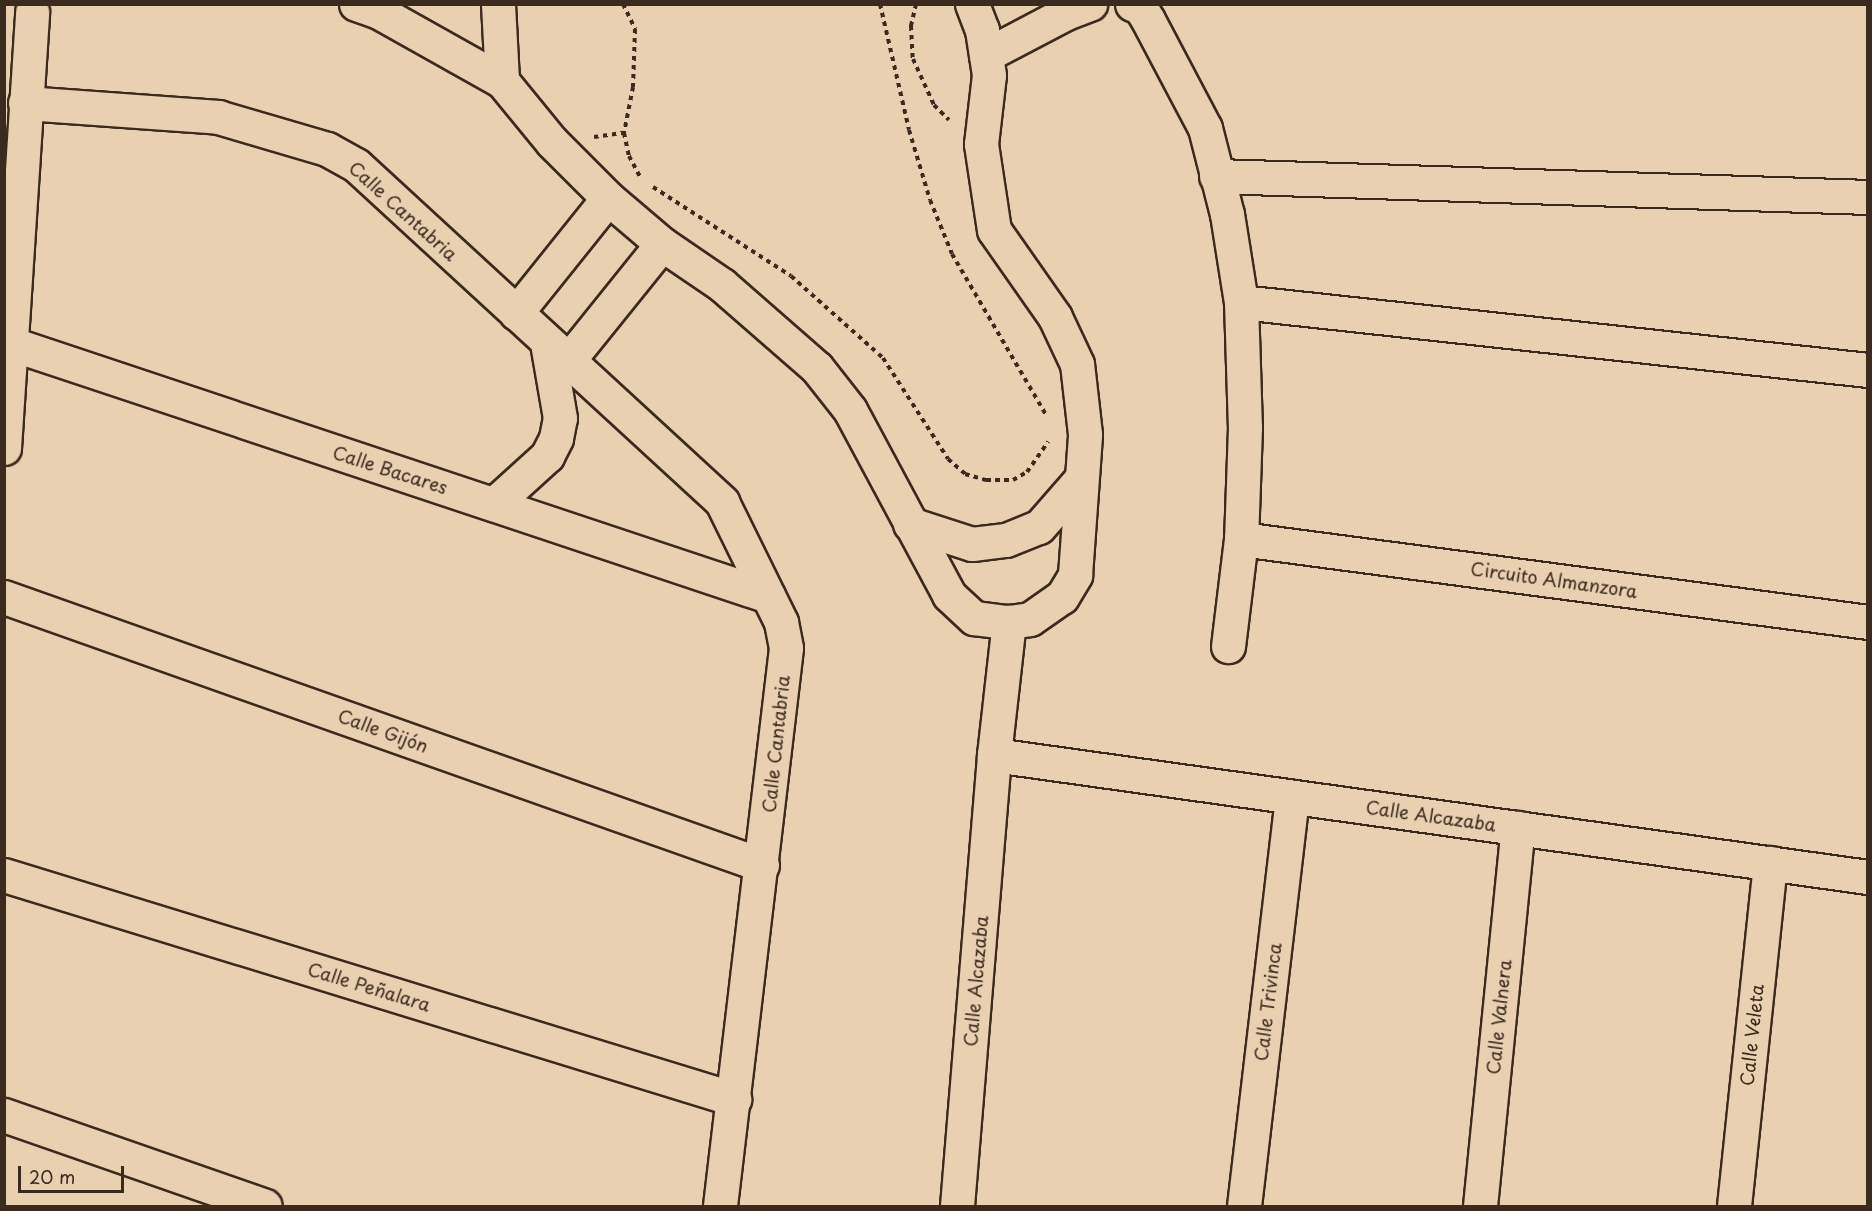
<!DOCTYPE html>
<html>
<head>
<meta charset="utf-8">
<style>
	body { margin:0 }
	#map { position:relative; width:1872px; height:1211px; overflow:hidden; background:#e9d0b1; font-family:"Playpen Sans",sans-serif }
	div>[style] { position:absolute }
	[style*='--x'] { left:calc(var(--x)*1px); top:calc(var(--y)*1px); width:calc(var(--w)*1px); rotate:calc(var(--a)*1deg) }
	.path>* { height:4px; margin-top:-2px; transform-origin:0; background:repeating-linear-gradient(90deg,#3b2a1e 0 4.5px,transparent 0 9px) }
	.roads { filter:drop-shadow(2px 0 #3b2a1e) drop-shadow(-2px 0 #3b2a1e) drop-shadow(0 2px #3b2a1e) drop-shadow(0 -2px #3b2a1e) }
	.minor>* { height:33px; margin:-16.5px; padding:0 16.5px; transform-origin:16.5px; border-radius:16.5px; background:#e9d0b1 }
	span { translate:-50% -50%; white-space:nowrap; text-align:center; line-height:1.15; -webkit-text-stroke:4.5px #e9d0b1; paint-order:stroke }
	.street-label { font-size:18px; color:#3b2a1e }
	.frame { position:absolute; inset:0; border:6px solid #3b2a1e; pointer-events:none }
	.scale { position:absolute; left:18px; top:1166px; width:106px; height:27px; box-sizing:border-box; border:3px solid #3b2a1e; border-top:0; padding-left:8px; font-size:18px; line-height:21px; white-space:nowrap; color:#3b2a1e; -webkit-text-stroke:4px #e9d0b1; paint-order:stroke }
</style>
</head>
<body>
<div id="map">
	<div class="path">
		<i style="--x:623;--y:4;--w:28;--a:64"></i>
		<i style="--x:635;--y:29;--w:58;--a:92"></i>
		<i style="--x:633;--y:87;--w:47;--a:101.1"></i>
		<i style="--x:624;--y:133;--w:24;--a:78"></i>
		<i style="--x:629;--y:156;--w:24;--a:62"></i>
		<i style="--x:880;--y:4;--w:129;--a:77"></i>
		<i style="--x:909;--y:130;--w:73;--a:73.3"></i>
		<i style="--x:930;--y:200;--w:58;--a:67.8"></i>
		<i style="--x:952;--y:254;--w:186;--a:59.7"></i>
		<i style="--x:916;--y:4;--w:23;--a:103"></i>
		<i style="--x:911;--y:26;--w:33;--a:87"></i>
		<i style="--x:913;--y:59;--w:51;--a:65.5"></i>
		<i style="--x:934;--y:105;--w:21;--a:45"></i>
		<i style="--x:594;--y:137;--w:30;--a:-8"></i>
		<i style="--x:653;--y:187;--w:164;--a:32.8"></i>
		<i style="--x:791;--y:276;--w:123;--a:41.7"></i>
		<i style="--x:883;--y:358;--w:120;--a:57.2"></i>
		<i style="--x:948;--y:459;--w:23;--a:41"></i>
		<i style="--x:965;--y:474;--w:22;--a:16"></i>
		<i style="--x:986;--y:480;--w:27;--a:0"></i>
		<i style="--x:1013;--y:480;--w:16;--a:-30"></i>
		<i style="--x:1027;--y:472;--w:37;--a:-55"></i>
	</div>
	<div class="roads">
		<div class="minor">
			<i style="--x:356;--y:4;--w:24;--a:19"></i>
			<i style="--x:379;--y:12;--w:141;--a:29.3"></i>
			<i style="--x:502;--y:81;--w:79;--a:50.7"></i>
			<i style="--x:552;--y:142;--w:79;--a:45"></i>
			<i style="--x:608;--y:198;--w:71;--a:40.4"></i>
			<i style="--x:662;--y:244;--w:73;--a:34.3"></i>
			<i style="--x:722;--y:285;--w:126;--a:41.1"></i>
			<i style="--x:817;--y:368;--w:53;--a:51.8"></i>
			<i style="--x:850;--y:410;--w:210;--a:61.8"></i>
			<i style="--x:949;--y:595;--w:34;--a:43"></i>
			<i style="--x:974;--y:618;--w:35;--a:7"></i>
			<i style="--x:1009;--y:622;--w:21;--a:-8"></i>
			<i style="--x:1030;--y:619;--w:39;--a:-35"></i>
			<i style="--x:1062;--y:597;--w:26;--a:-59"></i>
			<i style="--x:1075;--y:575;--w:141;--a:-85.9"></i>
			<i style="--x:1085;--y:434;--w:70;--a:-96.5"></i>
			<i style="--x:1077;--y:364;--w:52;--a:-115.1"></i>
			<i style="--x:1055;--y:317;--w:106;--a:-125"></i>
			<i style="--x:994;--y:230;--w:87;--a:-98.6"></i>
			<i style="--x:981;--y:144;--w:69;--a:-83.4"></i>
			<i style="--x:989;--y:75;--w:46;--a:-98.8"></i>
			<i style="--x:982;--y:30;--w:28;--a:-111"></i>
			<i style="--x:498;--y:4;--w:77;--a:87"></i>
			<i style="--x:1132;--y:4;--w:9;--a:21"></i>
			<i style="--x:1140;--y:7;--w:15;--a:58"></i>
			<i style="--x:1148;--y:20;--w:122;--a:62.2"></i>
			<i style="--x:1205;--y:128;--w:89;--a:75.7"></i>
			<i style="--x:1227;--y:214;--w:89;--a:81"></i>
			<i style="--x:1241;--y:302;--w:125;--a:88.2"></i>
			<i style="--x:1245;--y:427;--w:112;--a:92"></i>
			<i style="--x:1241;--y:539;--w:108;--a:96.9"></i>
			<i style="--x:986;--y:55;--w:90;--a:-27.7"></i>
			<i style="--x:1066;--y:13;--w:26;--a:-21"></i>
			<i style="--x:25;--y:103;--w:194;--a:4.1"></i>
			<i style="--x:218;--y:117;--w:114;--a:16.4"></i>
			<i style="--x:327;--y:149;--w:33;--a:29"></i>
			<i style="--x:356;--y:165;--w:498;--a:42.6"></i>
			<i style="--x:722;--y:502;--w:134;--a:63.8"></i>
			<i style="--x:781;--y:622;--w:26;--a:79"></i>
			<i style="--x:786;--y:648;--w:562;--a:96.75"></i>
			<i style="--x:1216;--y:176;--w:652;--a:1.84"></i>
			<i style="--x:1241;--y:302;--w:631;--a:6.19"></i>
			<i style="--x:516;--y:313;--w:147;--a:-51.3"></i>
			<i style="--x:12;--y:344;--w:797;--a:18.43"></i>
			<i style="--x:567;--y:362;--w:151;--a:-51.2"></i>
			<i style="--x:4;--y:448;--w:437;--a:-86.3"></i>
			<i style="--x:494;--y:504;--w:72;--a:-42.2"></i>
			<i style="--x:547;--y:456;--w:20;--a:-63"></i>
			<i style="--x:556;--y:438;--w:20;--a:-79"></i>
			<i style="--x:560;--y:418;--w:76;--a:-99.8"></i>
			<i style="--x:910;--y:524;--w:65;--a:17.9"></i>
			<i style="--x:972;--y:544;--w:34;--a:-7"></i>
			<i style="--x:1006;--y:540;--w:35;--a:-22"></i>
			<i style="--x:1039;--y:527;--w:62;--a:-48.9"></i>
			<i style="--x:1241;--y:539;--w:632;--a:7.54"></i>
			<i style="--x:4;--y:597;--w:804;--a:19.47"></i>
			<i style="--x:994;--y:755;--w:882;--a:7.95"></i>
			<i style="--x:4;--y:875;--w:764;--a:17.06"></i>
			<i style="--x:4;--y:1115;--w:276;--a:19.2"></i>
			<i style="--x:957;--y:1206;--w:453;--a:-85.3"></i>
			<i style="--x:994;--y:755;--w:134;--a:-83.6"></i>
			<i style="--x:1244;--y:1206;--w:412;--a:-83.3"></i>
			<i style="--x:1480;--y:1206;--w:380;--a:-84.3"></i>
			<i style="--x:1734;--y:1206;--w:345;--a:-84"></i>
		</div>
	</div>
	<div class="street-label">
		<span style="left:403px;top:211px;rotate:42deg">Calle Cantabria</span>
		<span style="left:390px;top:470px;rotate:18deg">Calle Bacares</span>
		<span style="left:1554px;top:580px;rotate:8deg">Circuito Almanzora</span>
		<span style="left:383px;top:731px;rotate:20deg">Calle Gijón</span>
		<span style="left:776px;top:744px;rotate:-84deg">Calle Cantabria</span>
		<span style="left:1431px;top:816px;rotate:8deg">Calle Alcazaba</span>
		<span style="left:976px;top:981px;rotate:-85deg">Calle Alcazaba</span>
		<span style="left:369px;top:987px;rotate:17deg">Calle Peñalara</span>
		<span style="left:1268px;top:1002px;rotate:-83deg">Calle Trivinca</span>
		<span style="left:1499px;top:1017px;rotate:-84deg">Calle Valnera</span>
		<span style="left:1752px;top:1035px;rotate:-84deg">Calle Veleta</span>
	</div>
	<div class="frame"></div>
	<div class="scale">20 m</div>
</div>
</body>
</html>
